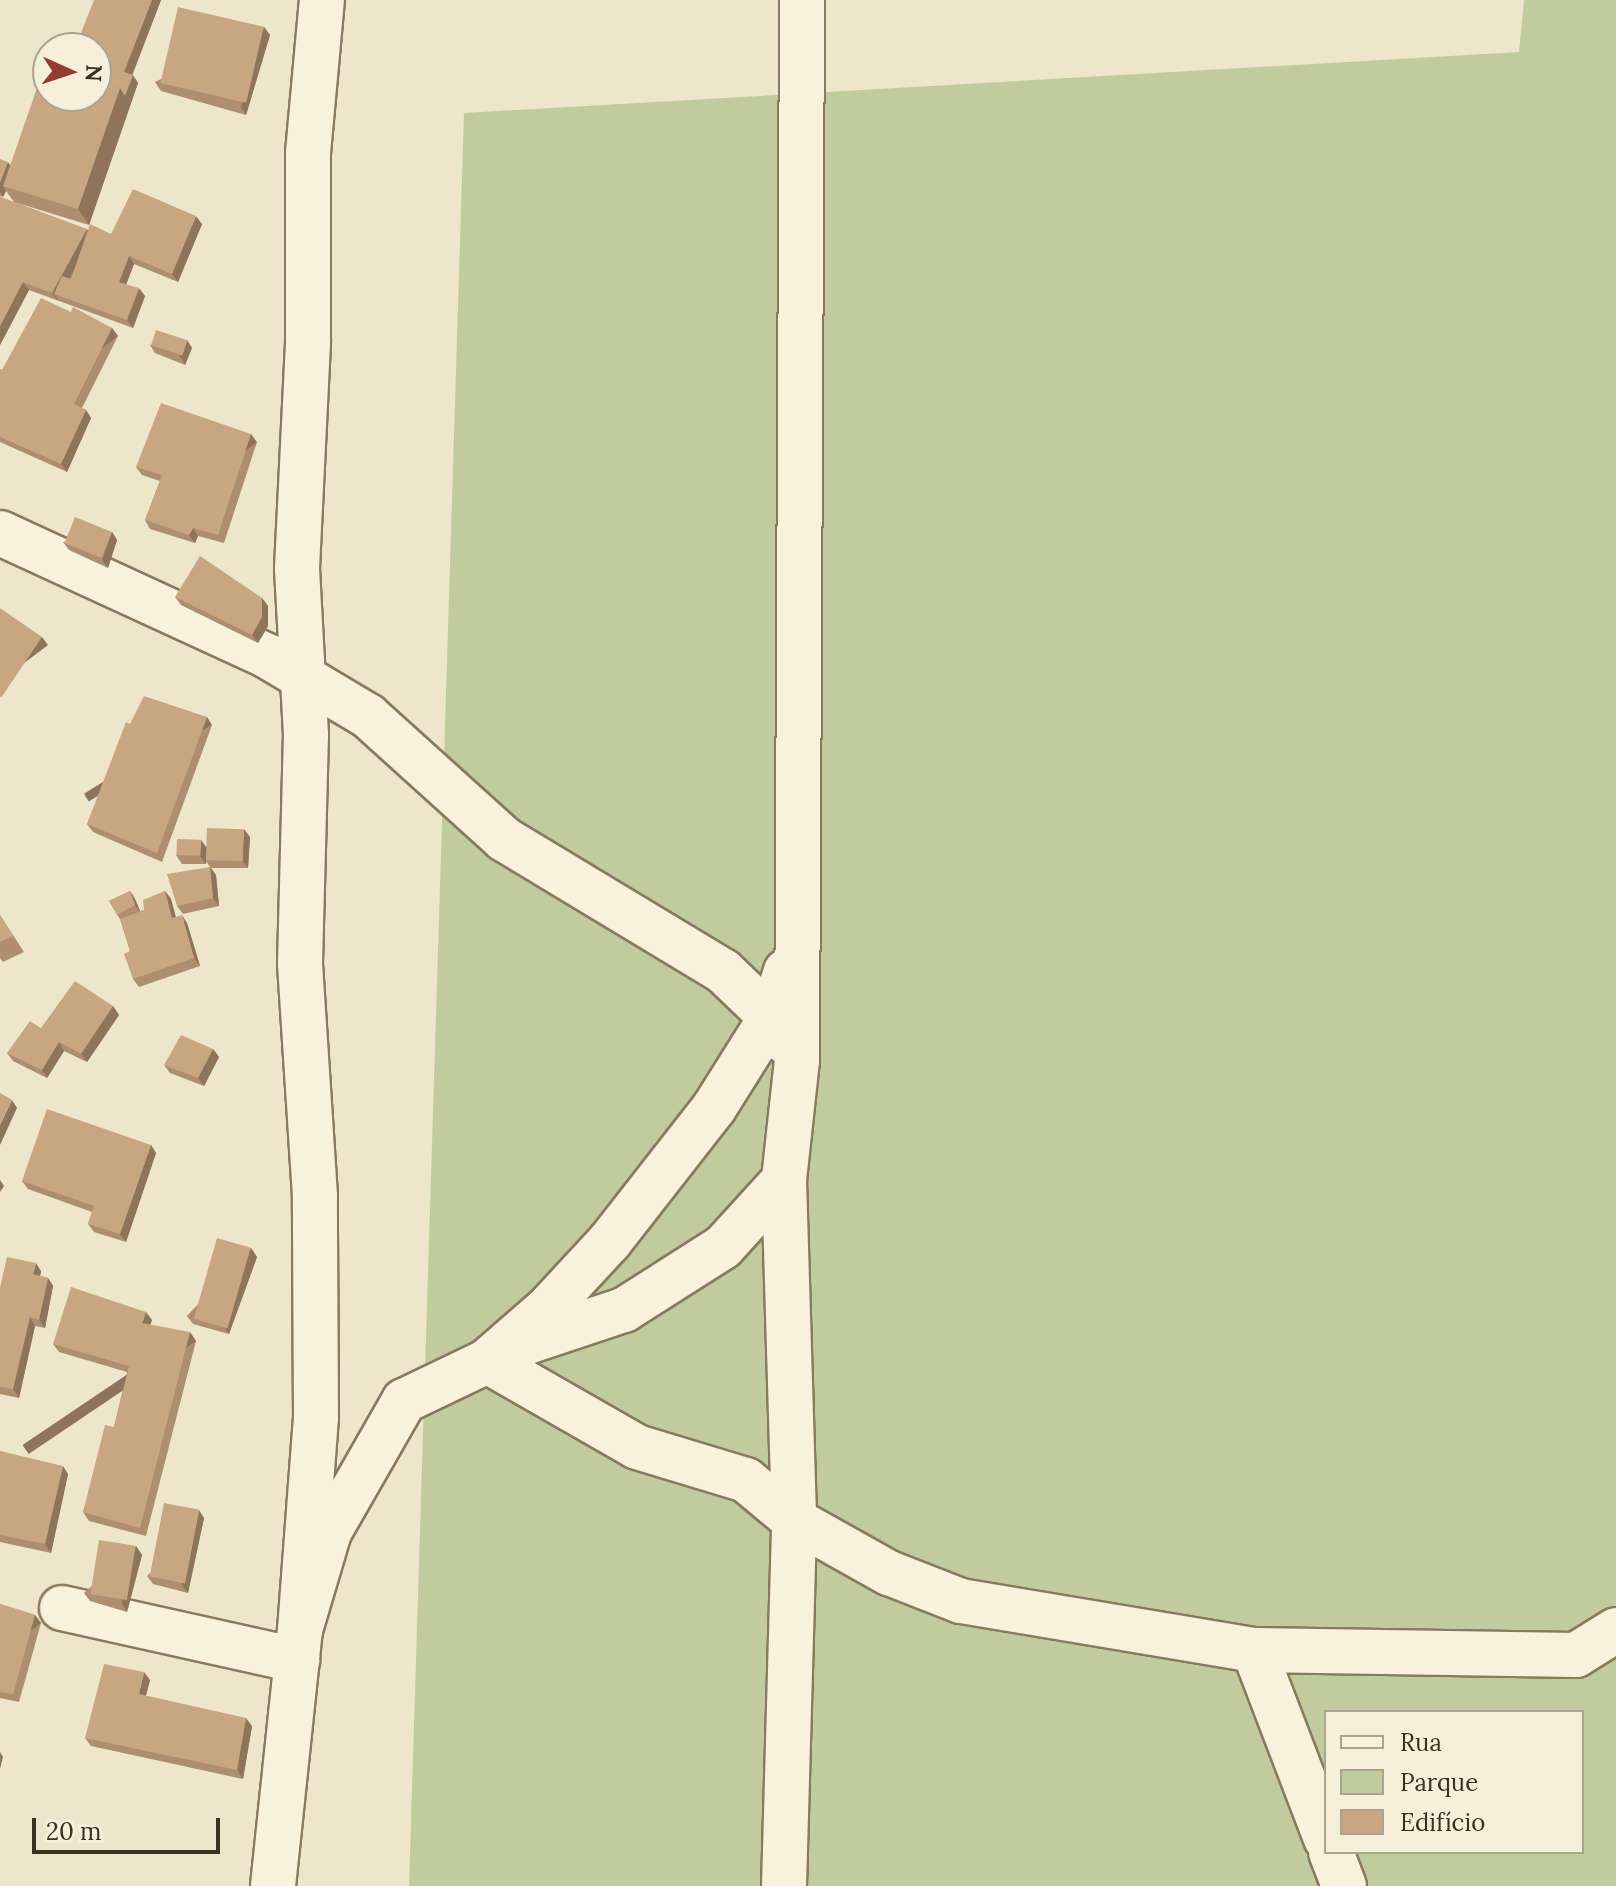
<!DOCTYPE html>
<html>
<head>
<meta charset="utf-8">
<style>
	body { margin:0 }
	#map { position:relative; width:1616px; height:1886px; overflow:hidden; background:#ede6ca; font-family:Lora,serif }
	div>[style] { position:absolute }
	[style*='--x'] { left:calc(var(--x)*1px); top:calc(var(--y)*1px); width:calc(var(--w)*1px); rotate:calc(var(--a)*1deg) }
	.green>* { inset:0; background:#c1cb9e }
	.roads { filter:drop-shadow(2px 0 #89795f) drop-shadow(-2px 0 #89795f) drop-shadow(0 2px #89795f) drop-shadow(0 -2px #89795f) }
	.minor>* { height:44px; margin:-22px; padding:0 22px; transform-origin:22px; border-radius:22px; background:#f8f2dd }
	.wall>* { inset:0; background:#ad8f70 }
	.shaded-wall>* { inset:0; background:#8d745b; transform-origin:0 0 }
	.building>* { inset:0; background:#c9a682; transform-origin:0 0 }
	span { translate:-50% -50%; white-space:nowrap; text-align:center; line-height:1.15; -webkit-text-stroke:6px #f5efd9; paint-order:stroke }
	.legend { position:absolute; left:1324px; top:1710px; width:260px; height:144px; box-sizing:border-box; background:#f5efd9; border:2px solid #aaa38f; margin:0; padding:10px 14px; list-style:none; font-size:24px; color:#3a3021 }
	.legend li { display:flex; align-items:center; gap:16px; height:40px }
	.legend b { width:40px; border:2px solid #aaa38f }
	.north { position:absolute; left:32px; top:32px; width:80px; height:80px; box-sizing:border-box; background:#f5efd9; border:2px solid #aaa38f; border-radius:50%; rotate:93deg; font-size:22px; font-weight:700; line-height:32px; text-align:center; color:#3a3021 }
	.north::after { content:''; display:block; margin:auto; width:28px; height:36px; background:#953b32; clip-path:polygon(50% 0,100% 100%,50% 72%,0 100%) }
	.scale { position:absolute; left:32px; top:1818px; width:188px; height:36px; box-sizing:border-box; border:4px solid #3a3021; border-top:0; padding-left:10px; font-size:24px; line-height:28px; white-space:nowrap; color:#3a3021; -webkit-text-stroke:6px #f5efd9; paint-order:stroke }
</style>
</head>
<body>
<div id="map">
	<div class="green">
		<i style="clip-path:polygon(evenodd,1524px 0,1616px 0,1616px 1886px,409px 1886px,464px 113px,1519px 52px,1524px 0,1326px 1712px,1582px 1712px,1582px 1852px,1326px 1852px,1326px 1712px)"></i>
	</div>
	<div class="roads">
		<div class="minor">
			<i style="--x:802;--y:0;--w:1060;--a:90.27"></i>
			<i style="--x:797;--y:1060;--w:121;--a:96.2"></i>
			<i style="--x:784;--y:1180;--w:340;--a:88.3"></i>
			<i style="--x:794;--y:1520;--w:109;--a:29.2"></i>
			<i style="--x:889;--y:1573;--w:77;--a:21.3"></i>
			<i style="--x:961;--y:1601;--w:297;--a:9.5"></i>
			<i style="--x:1254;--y:1650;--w:322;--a:0.9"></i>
			<i style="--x:1576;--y:1655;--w:47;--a:-32"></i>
			<i style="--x:0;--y:533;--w:296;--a:24.7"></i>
			<i style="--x:269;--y:657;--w:115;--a:30.8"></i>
			<i style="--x:368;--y:716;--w:183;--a:42.1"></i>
			<i style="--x:504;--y:839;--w:256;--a:31.1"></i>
			<i style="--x:723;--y:971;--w:66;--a:43.8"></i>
			<i style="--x:771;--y:1017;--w:28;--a:60"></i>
			<i style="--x:62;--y:1608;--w:241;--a:12.5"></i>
			<i style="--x:300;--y:1630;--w:213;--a:-85.7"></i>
			<i style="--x:316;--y:1418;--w:222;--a:-90.3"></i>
			<i style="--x:315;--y:1196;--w:233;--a:-93.7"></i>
			<i style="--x:300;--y:963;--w:228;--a:-88.5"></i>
			<i style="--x:306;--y:735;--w:167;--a:-93.1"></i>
			<i style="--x:297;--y:568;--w:228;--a:-87.2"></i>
			<i style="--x:308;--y:340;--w:187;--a:-90"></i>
			<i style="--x:308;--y:153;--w:154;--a:-84.8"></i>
			<i style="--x:1254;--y:1650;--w:202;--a:69.1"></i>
			<i style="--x:1331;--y:1852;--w:36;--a:69"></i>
			<i style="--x:273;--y:1886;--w:257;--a:-84"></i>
			<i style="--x:300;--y:1630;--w:102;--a:-73.5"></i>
			<i style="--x:329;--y:1532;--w:151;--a:-60.2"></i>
			<i style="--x:404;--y:1401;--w:136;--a:-25.6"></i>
			<i style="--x:527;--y:1342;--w:102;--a:-18.3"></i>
			<i style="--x:624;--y:1310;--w:117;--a:-32.5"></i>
			<i style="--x:723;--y:1247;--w:91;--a:-47.7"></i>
			<i style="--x:784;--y:1886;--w:366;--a:-88.4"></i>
			<i style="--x:794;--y:1520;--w:62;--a:-140.2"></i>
			<i style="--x:746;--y:1480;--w:114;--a:-163.2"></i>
			<i style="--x:637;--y:1447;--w:173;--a:-150.2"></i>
			<i style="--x:487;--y:1361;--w:81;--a:-41"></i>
			<i style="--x:548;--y:1308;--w:91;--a:-47.2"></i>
			<i style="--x:610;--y:1241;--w:169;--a:-52"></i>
			<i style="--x:714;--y:1108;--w:107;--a:-57.9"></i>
			<i style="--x:771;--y:1017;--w:48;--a:-71.9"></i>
		</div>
	</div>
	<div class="wall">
		<i style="clip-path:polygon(94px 0,161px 0,132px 75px,138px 83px,89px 225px,14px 202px,88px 230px,111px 234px,202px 224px,178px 282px,134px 264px,126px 285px,145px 296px,133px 328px,29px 290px,0 345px,0 197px,14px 202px,6px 191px,3px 197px,0 196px,0 159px,10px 165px,96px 96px)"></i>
		<i style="clip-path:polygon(264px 27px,270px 35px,246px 115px,161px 91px,155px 82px)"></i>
		<i style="clip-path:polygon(71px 312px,112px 328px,118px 336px,82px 408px,86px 410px,91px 418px,67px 472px,0 442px,0 369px,2px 370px)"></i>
		<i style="clip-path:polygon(187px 340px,192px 348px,185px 365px,155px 353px,150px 345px)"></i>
		<i style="clip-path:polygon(257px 442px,224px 543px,198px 536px,195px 543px,150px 529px,145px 520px,160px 481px,142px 475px,136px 467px)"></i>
		<i style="clip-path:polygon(112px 532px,117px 540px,108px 568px,69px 550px,63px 542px)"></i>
		<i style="clip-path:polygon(175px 597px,262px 598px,268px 606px,268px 626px,258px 643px,181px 605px)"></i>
		<i style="clip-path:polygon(130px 724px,212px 725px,162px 862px,93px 832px,87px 824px)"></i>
		<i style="clip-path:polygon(250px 837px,248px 868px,211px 868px,216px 875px,219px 906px,183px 914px,177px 906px,210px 867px,206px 861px,206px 864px,182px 864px,176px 855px,206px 847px)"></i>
		<i style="clip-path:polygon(130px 891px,135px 899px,140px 911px,144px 910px,165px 891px,171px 899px,176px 917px,187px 923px,200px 966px,139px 987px,133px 979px,130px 951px,120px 919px,109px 901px)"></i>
		<i style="clip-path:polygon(0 915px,24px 952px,3px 962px,0 958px)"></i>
		<i style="clip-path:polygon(113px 1006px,119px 1015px,87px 1062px,64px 1051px,47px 1078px,13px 1061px,7px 1053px,41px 1028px)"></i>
		<i style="clip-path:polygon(213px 1049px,219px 1057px,204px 1086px,170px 1073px,164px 1065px)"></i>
		<i style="clip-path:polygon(151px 1145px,156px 1153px,126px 1242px,94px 1232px,88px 1224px,92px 1212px,28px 1189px,22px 1181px)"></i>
		<i style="clip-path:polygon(251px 1248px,257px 1257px,229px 1334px,193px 1324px,187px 1316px)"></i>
		<i style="clip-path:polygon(41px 1271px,40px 1276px,48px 1278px,53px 1286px,45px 1328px,35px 1326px,19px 1398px,0 1394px,0 1288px)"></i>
		<i style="clip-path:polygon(152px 1320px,150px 1325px,196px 1341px,146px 1536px,89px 1521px,83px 1512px,114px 1427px,127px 1372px,59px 1352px,53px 1344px)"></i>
		<i style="clip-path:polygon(0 1451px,68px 1474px,51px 1553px,0 1542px)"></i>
		<i style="clip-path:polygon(204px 1518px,188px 1593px,153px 1584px,147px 1576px)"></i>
		<i style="clip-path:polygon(136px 1546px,142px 1555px,127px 1612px,90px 1601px,84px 1593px)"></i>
		<i style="clip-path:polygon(0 1604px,35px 1615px,41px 1623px,19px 1702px,0 1698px)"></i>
		<i style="clip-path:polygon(150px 1680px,146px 1696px,252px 1726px,243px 1779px,91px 1746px,85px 1738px)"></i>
	</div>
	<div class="shaded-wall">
		<i style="clip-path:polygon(152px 0,161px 0,130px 81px,124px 72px)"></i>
		<i style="clip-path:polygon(264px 27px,270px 35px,246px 115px,241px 107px)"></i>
		<i style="clip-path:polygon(133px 75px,138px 83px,89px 225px,78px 209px,120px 88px)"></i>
		<i style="clip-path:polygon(8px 162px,13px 170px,3px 186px,6px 191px,3px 197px,0 192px,0 183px)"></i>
		<i style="clip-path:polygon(196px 216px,202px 224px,178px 282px,172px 274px)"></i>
		<i style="clip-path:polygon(87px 229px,92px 237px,60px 296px,54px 294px,58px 300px,58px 301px,52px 293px)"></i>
		<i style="clip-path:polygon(129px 256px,134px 264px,124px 290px,119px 282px)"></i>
		<i style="clip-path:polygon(23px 282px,29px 290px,0 345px,0 326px)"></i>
		<i style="clip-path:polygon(139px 288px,145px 296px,133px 328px,127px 320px)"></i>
		<i style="left:112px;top:328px;width:10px;height:85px;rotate:53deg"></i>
		<i style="clip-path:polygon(187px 340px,192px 348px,185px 365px,180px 356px)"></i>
		<i style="clip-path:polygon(86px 410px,91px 418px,67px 472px,61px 464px)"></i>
		<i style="left:251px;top:434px;width:10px;height:106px;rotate:53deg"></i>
		<i style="clip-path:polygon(193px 528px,198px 536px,195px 543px,189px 535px)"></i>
		<i style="clip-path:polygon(112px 532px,117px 540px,108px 568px,102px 560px)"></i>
		<i style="clip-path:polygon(262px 598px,268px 606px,268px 626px,258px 643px,252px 635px)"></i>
		<i style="left:42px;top:637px;width:10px;height:73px;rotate:53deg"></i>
		<i style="left:207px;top:717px;width:9px;height:145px;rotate:58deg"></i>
		<i style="clip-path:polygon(244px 829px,250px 837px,248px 868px,242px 860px)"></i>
		<i style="clip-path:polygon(201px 840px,207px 848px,206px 864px,200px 856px)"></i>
		<i style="clip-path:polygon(210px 867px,216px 875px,219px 906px,213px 898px)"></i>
		<i style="clip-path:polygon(130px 891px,135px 899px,141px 913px,135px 905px)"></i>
		<i style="clip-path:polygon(165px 891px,171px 899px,178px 926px,172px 918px)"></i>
		<i style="clip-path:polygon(182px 915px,187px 923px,200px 966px,194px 958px)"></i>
		<i style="clip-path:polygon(113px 1006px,119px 1015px,87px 1062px,81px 1054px)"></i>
		<i style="clip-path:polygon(59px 1042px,64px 1051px,47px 1078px,42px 1070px)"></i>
		<i style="clip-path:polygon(213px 1049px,219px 1057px,204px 1086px,198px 1078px)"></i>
		<i style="clip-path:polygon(12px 1100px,17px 1108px,0 1145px,0 1125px)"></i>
		<i style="clip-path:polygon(151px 1145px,156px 1153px,126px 1242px,120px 1234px)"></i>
		<i style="clip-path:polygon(0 1180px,4px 1186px,0 1192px)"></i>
		<i style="clip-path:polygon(251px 1248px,257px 1257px,229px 1334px,223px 1326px)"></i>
		<i style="clip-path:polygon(36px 1263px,41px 1271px,39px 1282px,33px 1274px)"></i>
		<i style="clip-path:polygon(48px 1278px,53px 1286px,45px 1328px,39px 1320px)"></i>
		<i style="clip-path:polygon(146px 1312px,152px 1320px,148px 1331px,142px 1323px)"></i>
		<i style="clip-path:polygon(30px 1317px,35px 1326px,19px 1398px,13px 1389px)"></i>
		<i style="left:190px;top:1332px;width:11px;height:202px;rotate:56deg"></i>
		<i style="clip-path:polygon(63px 1466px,68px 1474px,51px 1553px,45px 1544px)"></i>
		<i style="clip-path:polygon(199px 1510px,204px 1518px,188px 1593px,182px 1585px)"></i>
		<i style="clip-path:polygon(136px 1546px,142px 1555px,127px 1612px,122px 1603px)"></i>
		<i style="left:35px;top:1615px;width:10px;height:82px;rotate:53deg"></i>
		<i style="clip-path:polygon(144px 1672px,150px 1680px,144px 1702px,139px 1694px)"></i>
		<i style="clip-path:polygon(246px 1718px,252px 1726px,243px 1779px,237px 1770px)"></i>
		<i style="clip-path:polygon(0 1752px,3px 1757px,0 1769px)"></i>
	</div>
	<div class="building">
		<i style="clip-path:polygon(94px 0,152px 0,124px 72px,133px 75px,125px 96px,120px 88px,96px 80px,96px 48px,75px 48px)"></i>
		<i style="left:178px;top:7px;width:88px;height:78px;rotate:13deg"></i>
		<i style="clip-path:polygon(46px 62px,48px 63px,48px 96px,96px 96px,96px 80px,120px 88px,78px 209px,3px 186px)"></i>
		<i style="clip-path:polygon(0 159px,8px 162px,0 183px)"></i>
		<i style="clip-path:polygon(133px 189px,196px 216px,172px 274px,129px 256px,119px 282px,139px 288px,127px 320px,54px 294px,62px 276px,71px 279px,90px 224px,111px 234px)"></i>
		<i style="clip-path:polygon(0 197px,87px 229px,52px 293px,23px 282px,0 326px)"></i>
		<i style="clip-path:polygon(41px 298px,71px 312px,73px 307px,112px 328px,74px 404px,86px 410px,61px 464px,0 437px,0 369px,2px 370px)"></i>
		<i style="left:156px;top:330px;width:33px;height:16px;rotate:18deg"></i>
		<i style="clip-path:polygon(161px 403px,251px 434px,218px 535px,193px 528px,189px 535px,145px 520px,162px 475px,136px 467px)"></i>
		<i style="left:75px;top:517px;width:40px;height:28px;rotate:22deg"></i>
		<i style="clip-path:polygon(200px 556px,262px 598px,262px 617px,252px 635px,175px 597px)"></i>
		<i style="clip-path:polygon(0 608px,42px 637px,1px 698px,0 696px)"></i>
		<i style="clip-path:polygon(144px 696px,207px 717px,157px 853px,87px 824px,126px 722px,130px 724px)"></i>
		<i style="left:207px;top:828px;width:37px;height:32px;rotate:2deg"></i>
		<i style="left:177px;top:839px;width:24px;height:16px;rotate:2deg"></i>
		<i style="clip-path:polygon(210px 867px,213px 898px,177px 906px,167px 874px)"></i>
		<i style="clip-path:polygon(130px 891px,135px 905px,117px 915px,109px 901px)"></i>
		<i style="clip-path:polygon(165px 891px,172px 918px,182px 915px,194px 958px,133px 979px,124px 954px,130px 951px,120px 919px,144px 910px,143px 900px)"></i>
		<i style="clip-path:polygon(0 915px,13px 936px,0 942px)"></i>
		<i style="clip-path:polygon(75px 981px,113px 1006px,81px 1054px,59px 1042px,42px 1070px,7px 1053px,30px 1021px,41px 1028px)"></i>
		<i style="clip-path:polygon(181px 1035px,213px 1049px,198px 1078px,164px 1065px)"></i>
		<i style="clip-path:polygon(0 1093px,12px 1100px,0 1125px)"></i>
		<i style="clip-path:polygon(47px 1109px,151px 1145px,120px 1234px,88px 1224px,94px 1206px,22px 1181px)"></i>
		<i style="left:217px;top:1238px;width:35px;height:84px;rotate:16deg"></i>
		<i style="clip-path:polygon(7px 1257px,36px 1263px,33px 1274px,48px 1278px,39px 1320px,30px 1317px,13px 1389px,0 1387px,0 1288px)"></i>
		<i style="clip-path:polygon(71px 1287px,146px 1312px,142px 1323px,190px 1332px,140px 1528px,83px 1512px,105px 1425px,114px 1427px,129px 1366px,53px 1344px)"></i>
		<i style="clip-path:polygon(0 1451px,63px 1466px,45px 1544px,0 1535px)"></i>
		<i style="left:164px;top:1503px;width:36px;height:75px;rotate:11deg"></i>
		<i style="left:99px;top:1540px;width:37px;height:55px;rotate:9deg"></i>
		<i style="clip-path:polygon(0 1604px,35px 1615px,13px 1694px,0 1692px)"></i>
		<i style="clip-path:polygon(104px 1664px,144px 1672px,139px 1694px,246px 1718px,237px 1770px,85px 1738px)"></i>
	</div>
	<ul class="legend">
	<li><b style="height:10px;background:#f8f2dd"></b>Rua</li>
	<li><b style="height:22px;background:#c1cb9e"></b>Parque</li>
	<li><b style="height:22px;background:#c9a682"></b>Edifício</li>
	</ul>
	<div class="north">N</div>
	<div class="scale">20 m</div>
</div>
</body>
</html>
